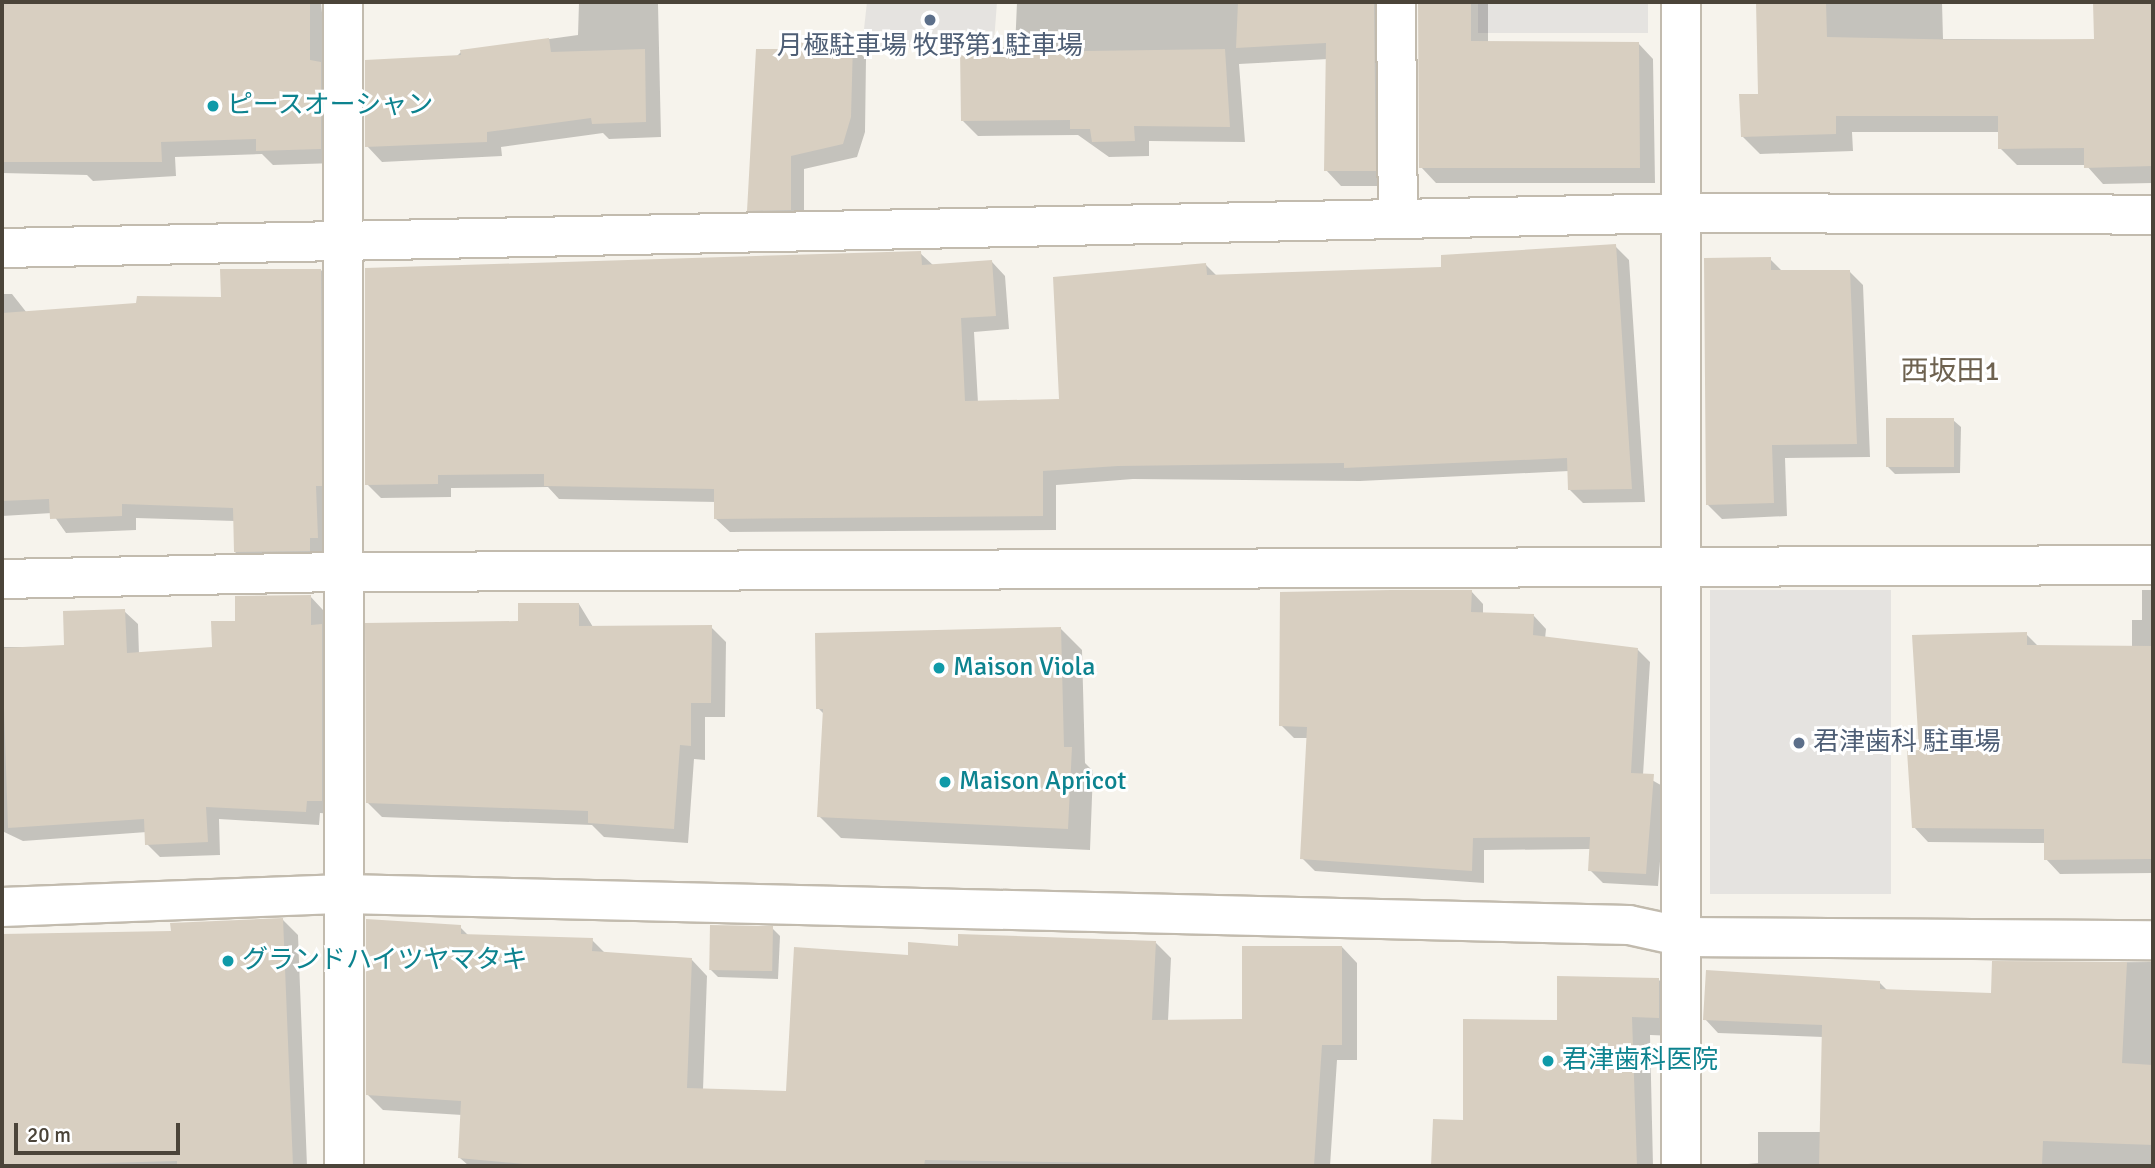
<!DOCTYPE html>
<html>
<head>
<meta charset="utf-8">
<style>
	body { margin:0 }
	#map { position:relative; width:2155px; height:1168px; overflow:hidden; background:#f6f3ec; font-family:Signika,"Noto Sans JP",sans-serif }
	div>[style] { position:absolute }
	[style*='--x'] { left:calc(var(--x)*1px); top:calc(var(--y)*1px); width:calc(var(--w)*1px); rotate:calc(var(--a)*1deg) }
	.parking>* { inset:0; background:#e5e3e0; transform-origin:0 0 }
	.shadow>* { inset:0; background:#0003 }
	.building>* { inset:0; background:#d8cfc1; transform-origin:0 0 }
	.roads { filter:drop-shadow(2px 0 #c2bbae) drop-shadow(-2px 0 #c2bbae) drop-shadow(0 2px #c2bbae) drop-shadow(0 -2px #c2bbae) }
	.minor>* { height:38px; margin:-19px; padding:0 19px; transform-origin:19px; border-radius:19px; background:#fff }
	.dots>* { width:19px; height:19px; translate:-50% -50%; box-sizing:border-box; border:4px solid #fff; border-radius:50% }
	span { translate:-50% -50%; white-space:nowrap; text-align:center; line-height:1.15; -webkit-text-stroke:6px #fff; paint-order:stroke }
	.service-label { font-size:26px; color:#4e5e75 }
	.left { translate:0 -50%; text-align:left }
	.culture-label { font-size:26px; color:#0d838f }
	.neighbourhood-label { font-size:28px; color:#6e6250 }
	.frame { position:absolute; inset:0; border:4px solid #4b4439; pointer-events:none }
	.scale { position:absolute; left:14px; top:1123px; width:166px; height:32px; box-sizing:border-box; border:4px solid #4b4439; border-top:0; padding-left:9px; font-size:21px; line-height:24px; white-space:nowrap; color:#4b4439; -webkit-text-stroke:5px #fff; paint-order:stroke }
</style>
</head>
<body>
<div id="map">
	<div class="parking">
		<i style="clip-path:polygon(867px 2px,997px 2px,994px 42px,873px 49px,863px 38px)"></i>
		<i style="left:1478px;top:2px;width:170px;height:31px"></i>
		<i style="left:1710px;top:590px;width:181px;height:304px"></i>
	</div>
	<div class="shadow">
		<i style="clip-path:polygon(2px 2px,321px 2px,336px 163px,273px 165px,262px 154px,175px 157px,176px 176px,93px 181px,87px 175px,2px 173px)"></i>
		<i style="clip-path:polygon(579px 2px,668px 2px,658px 4px,661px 137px,609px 139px,603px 133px,501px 147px,502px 156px,382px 162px,367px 146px,462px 51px,578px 35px)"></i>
		<i style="clip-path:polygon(1017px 2px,1398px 2px,1390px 186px,1341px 186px,1326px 170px,1328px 59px,1239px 64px,1245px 142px,1149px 141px,1149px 156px,1109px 157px,1078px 135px,978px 136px,963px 121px,962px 50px,1015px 49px)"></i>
		<i style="clip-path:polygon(1420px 2px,1488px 2px,1488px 43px,1638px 43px,1653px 59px,1655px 183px,1436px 183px,1421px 167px)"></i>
		<i style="clip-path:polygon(1758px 2px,1942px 2px,1943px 39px,2095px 40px,2095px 2px,2153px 2px,2153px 183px,2103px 184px,2086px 165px,2017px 165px,2000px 148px,2000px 132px,1852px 132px,1853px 151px,1760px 154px,1743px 137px,1760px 95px)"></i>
		<i style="clip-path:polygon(852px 45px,866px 59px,865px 132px,857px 157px,804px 169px,804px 223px,763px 224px,749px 210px)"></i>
		<i style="clip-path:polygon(1615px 246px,1629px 260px,1645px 502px,1583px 503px,1569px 489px,1569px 471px,1360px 481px,1133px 479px,1056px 485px,1056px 530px,730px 532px,716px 519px,716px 502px,559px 499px,548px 487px,451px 488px,451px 497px,381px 498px,367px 484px,920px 253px,934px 266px,992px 262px,1005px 276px,1009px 329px,974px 332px,978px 403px,1061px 401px,1206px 265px,1217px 276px,1443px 268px)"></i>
		<i style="clip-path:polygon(1770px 259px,1783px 272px,1849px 271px,1863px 285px,1870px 457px,1785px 458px,1787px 516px,1722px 519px,1708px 505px)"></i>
		<i style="clip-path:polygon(321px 270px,335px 285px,331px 552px,324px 552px,324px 565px,250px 566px,235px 552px,235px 521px,136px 518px,136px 530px,66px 533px,52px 513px,2px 516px,2px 294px,12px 294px,27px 313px,223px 299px)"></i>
		<i style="clip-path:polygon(1953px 420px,1961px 427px,1960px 473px,1895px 474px,1887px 466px)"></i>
		<i style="clip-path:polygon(2142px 590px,2153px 590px,2153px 873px,2060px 874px,2046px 859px,2046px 843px,1928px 842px,1914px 827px,1921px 752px,2026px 634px,2039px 647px,2132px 648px,2132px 620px,2142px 620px)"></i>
		<i style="clip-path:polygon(1471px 591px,1483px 604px,1483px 614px,1534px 616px,1546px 629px,1545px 639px,1638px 650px,1650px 662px,1643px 775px,1666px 788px,1658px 886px,1603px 883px,1590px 870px,1591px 849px,1484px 850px,1484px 883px,1315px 871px,1302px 858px,1308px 738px,1294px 738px,1281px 725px)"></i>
		<i style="clip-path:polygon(310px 596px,323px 610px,324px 629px,334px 639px,334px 814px,320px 813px,319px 825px,219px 819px,220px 855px,160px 857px,147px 844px,147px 832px,23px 841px,2px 831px,2px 647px,66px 647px,124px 611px,138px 624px,139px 654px,213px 648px,237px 623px)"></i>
		<i style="clip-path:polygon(579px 604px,593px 627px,711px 627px,726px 642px,725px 717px,705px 717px,705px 760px,694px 759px,688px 843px,604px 837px,592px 825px,382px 817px,367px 802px,520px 622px)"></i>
		<i style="clip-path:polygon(1061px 629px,1082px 650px,1085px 763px,1093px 771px,1090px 850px,841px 838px,819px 816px,825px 715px,818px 708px)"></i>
		<i style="clip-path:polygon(283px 920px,298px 935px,307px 1166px,2px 1166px,2px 937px,172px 933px)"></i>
		<i style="clip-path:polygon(460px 927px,469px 936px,592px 940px,606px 954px,692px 960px,707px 976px,703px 1090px,787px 1093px,909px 957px,960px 948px,1156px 943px,1171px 958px,1168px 1021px,1244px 1021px,1342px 947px,1357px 963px,1357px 1060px,1337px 1060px,1330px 1166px,469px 1166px,460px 1158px,462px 1115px,383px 1110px,368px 1095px)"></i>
		<i style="clip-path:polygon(772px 928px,780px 936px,778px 979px,718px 977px,710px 969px)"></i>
		<i style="clip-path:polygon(2153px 962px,2153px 1166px,1728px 1166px,1758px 1163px,1758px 1132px,1822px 1132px,1823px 1037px,1718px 1033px,1705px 1019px,1879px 982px,1888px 991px,1992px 995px,1994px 963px)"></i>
		<i style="clip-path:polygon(1658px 979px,1677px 998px,1677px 1036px,1650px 1035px,1653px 1166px,1433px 1166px,1435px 1121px,1465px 1122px,1558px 1022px)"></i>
	</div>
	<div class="building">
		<i style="clip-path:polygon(2px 2px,310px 2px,310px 60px,321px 62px,321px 149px,256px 151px,256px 139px,161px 142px,162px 162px,2px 162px)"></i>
		<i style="clip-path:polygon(1238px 2px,1374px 2px,1376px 171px,1324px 171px,1326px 43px,1236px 48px)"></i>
		<i style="clip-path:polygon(1418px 2px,1471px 2px,1471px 41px,1639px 42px,1640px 168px,1419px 168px)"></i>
		<i style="clip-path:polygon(1756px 2px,1826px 2px,1827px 37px,1972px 40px,2094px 39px,2093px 2px,2153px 2px,2153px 166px,2084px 168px,2084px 148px,1998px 149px,1998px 116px,1836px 116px,1836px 134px,1741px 137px,1739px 94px,1758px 94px)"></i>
		<i style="clip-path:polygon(549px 38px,551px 52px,645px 49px,646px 122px,592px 124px,591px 118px,487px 132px,487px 142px,365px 147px,365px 60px,461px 55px,460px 50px)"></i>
		<i style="clip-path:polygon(792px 42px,853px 43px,851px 117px,843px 144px,791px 156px,791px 210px,747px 211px,756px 49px,791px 49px)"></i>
		<i style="clip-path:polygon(1012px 47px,1012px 52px,1225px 49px,1230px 127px,1134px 126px,1135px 141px,1092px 142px,1090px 129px,1070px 129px,1070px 120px,961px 121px,960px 49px)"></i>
		<i style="clip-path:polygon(1616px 244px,1632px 489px,1568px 490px,1567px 458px,1344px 468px,1344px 463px,1118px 466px,1043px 471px,1043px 516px,714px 519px,714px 489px,544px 486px,544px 474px,438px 475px,438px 484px,365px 485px,365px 268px,921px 251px,922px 265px,992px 260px,996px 316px,961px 318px,965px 401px,1059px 399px,1053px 277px,1206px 263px,1207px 275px,1441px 267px,1441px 255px)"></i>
		<i style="clip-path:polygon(1771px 257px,1771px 270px,1850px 270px,1857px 444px,1772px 445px,1774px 503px,1706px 505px,1704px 258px)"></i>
		<i style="clip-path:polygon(220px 269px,321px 269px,322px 486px,316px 486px,318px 538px,310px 538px,310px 551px,234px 552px,233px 508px,122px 504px,122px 516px,50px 519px,49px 499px,2px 501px,2px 313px,136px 303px,137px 296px,221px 297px)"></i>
		<i style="left:1886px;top:418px;width:68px;height:49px"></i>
		<i style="clip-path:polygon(1391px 590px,1472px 590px,1471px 612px,1534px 614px,1533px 635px,1638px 648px,1631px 773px,1654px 774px,1646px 874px,1588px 871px,1590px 837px,1473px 838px,1472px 871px,1300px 859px,1307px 727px,1279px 726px,1280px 592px)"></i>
		<i style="clip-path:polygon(311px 595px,311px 625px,322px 624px,322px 801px,307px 801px,306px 812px,206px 807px,208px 842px,145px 845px,144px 819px,8px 828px,2px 648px,64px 645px,63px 611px,125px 609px,127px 653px,212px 647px,211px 621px,235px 621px,235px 596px)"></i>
		<i style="clip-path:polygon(518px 603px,579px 603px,579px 626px,712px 625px,711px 703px,691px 703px,691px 746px,680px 745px,674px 829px,588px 823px,588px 811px,366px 803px,365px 623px,518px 621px)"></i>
		<i style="clip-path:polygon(1061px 627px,1064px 747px,1072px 747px,1068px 829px,817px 817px,823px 709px,816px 709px,815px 633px)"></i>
		<i style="clip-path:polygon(2027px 632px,2027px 645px,2153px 646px,2153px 859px,2044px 860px,2044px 829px,1912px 828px,1907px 751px,1919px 750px,1912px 635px)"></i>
		<i style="clip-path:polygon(283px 918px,293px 1166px,177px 1166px,177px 1161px,2px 1166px,2px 934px,171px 931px,170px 923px)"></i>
		<i style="clip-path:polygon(366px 919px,461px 925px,461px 934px,593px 938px,592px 951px,692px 958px,687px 1088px,786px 1091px,794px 947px,908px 955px,908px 942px,958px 946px,958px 934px,1156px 941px,1152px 1020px,1242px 1019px,1242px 946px,1342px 946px,1342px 1045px,1322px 1045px,1314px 1166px,925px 1160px,924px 1166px,545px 1166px,458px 1158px,461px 1101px,366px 1095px)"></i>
		<i style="left:710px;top:925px;width:63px;height:45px;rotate:1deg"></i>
		<i style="clip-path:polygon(1992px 961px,2127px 962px,2122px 1063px,2153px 1065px,2153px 1145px,2043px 1141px,2042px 1166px,1819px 1166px,1822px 1025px,1703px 1020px,1706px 970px,1880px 981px,1880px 989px,1991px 993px)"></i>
		<i style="clip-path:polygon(1557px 976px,1659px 978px,1659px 1018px,1632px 1017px,1637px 1166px,1431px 1166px,1433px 1119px,1463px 1120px,1463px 1019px,1557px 1020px)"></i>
	</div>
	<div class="roads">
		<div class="minor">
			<i style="--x:343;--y:2;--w:1164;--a:89.95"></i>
			<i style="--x:1396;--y:2;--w:217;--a:89.5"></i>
			<i style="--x:2;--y:248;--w:1680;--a:-1.19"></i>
			<i style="--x:1682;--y:213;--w:471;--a:0.2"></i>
			<i style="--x:2;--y:579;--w:347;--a:-1.2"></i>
			<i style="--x:349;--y:572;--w:1804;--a:-0.22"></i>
			<i style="--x:2;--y:907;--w:342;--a:-2.2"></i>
			<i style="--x:344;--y:894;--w:1285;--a:1.38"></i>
			<i style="--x:1629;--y:925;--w:56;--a:12.3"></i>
			<i style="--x:1684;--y:937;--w:469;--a:0.4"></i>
			<i style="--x:1681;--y:1166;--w:1164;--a:-90"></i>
		</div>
	</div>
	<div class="dots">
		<i style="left:930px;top:20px;background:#5c6f8a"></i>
		<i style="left:213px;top:106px;background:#0f9aa8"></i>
		<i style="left:939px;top:668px;background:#0f9aa8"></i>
		<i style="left:1799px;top:743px;background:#5c6f8a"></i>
		<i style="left:945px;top:782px;background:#0f9aa8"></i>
		<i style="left:228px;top:961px;background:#0f9aa8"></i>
		<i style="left:1548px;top:1061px;background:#0f9aa8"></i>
	</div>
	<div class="service-label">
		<span style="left:930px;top:47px">月極駐車場 牧野第1駐車場</span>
		<span class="left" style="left:1813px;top:743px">君津歯科 駐車場</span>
	</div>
	<div class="culture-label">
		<span class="left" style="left:227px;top:106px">ピースオーシャン</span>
		<span class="left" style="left:953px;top:668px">Maison Viola</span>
		<span class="left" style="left:959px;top:782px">Maison Apricot</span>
		<span class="left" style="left:242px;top:961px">グランドハイツヤマタキ</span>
		<span class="left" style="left:1562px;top:1061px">君津歯科医院</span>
	</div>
	<div class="neighbourhood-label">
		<span style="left:1950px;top:371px">西坂田1</span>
	</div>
	<div class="frame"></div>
	<div class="scale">20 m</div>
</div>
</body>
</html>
